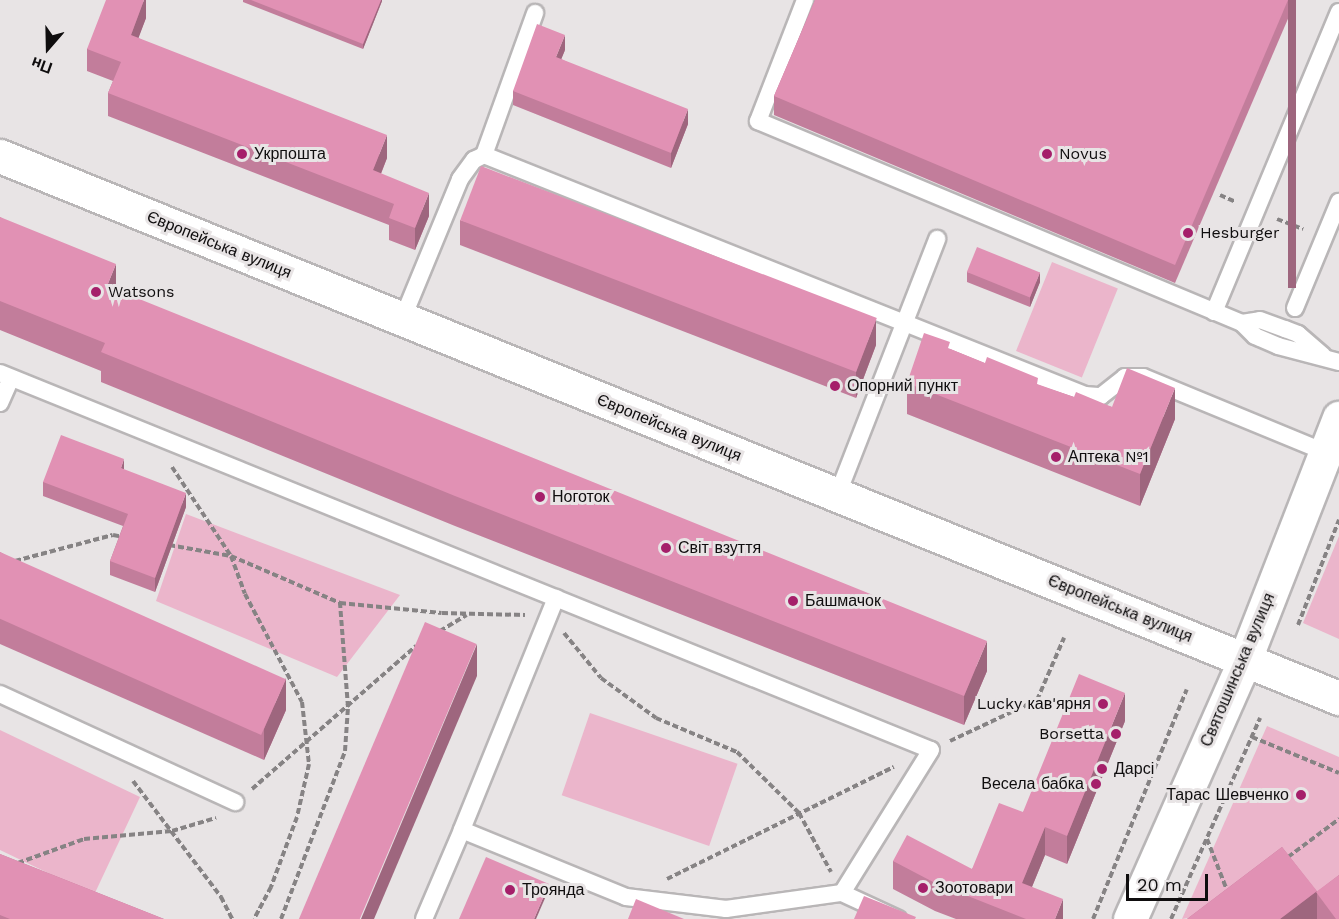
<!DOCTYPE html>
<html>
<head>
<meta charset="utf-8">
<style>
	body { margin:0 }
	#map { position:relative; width:1339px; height:919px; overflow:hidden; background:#e8e4e5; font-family:"Work Sans",sans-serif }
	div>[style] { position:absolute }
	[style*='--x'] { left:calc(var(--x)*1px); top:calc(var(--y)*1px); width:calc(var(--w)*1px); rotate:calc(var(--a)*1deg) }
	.green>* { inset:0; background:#ebb5cb; transform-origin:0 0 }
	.path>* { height:4px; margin-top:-2px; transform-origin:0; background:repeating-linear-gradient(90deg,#868384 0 6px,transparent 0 9px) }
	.roads { filter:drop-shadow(2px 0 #b9b6b7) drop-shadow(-2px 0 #b9b6b7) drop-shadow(0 2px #b9b6b7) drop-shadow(0 -2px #b9b6b7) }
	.service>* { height:16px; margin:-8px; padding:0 8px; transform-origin:8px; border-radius:8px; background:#fff }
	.tertiary>* { height:33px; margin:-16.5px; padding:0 16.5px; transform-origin:16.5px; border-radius:16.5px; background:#fff }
	.wall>* { inset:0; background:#c27d9b }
	.shaded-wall>* { inset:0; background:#9e667e; transform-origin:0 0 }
	.building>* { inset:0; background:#e191b4; transform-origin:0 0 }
	.dots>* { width:16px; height:16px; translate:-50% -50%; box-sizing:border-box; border:3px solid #e8e4e5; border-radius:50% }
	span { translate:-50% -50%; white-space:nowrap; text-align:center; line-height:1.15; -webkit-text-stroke:6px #e8e4e5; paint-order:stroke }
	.poi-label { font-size:16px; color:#0f0d0e }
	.left { translate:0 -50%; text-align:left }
	.right { translate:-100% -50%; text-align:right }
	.street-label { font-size:16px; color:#0f0d0e }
	.north { position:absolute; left:18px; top:18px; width:60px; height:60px; -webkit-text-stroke:4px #e8e4e5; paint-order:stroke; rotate:200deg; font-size:16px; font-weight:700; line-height:24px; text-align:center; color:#0f0d0e }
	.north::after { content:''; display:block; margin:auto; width:21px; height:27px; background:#0f0d0e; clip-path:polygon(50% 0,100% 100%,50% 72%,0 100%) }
	.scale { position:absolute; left:1126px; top:874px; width:82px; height:27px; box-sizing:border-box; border:3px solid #0f0d0e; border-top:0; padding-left:8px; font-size:18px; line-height:21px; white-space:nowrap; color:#0f0d0e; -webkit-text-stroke:4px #e8e4e5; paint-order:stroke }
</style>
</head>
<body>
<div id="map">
	<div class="green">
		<i style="left:1052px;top:262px;width:71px;height:96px;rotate:22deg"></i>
		<i style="clip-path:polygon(186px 514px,400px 595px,337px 677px,156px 601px)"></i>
		<i style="clip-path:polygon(1339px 536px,1339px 639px,1303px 623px)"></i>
		<i style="left:590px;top:713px;width:156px;height:87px;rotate:19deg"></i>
		<i style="clip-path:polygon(1267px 726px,1339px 757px,1339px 890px,1182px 919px)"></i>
		<i style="clip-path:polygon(0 730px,140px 797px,94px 895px,0 850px)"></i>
	</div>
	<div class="path">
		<i style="--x:1220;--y:195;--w:17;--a:24"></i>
		<i style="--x:1277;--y:219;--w:28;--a:21"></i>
		<i style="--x:172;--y:467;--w:107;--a:56.5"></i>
		<i style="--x:231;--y:556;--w:40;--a:69.8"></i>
		<i style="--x:245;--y:594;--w:122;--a:62.2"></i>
		<i style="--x:302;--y:702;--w:62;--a:83.6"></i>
		<i style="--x:309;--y:764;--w:54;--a:102.8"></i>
		<i style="--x:297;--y:817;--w:75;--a:110.4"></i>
		<i style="--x:271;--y:887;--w:36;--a:118"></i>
		<i style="--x:169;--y:545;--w:63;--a:10.1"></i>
		<i style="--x:231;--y:556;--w:119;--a:23.3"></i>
		<i style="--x:340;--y:603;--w:102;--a:5.6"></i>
		<i style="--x:442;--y:613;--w:83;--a:1.4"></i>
		<i style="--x:15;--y:561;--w:101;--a:-14.9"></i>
		<i style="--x:113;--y:535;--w:10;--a:11"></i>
		<i style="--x:1298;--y:625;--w:113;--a:-68.7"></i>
		<i style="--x:440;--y:631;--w:31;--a:-31"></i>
		<i style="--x:564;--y:633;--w:58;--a:50.6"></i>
		<i style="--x:601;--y:678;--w:68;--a:36"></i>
		<i style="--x:656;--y:718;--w:88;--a:22.8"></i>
		<i style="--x:737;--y:752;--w:87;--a:44.5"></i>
		<i style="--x:799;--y:813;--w:67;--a:61.5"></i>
		<i style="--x:1252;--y:737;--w:94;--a:22.5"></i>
		<i style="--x:950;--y:741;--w:96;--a:-25.2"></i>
		<i style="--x:1037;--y:700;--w:68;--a:-66.5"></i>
		<i style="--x:133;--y:781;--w:146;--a:52.8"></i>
		<i style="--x:221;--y:897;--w:25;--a:63"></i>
		<i style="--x:252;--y:789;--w:218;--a:-41.1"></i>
		<i style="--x:1207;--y:839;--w:58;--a:68.7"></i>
		<i style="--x:1288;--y:857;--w:64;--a:-36.7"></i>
		<i style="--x:18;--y:863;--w:70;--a:-20"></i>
		<i style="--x:84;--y:839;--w:88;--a:-5.2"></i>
		<i style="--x:172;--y:831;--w:46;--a:-16.5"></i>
		<i style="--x:667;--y:879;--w:253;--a:-26.3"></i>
		<i style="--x:281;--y:919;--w:180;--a:-69.1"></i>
		<i style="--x:345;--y:751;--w:44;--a:-86.1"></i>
		<i style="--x:348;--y:707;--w:104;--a:-94.4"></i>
		<i style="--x:1093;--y:919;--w:248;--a:-67.8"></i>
		<i style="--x:1171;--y:919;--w:220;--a:-66.1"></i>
	</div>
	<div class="roads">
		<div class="service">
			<i style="--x:805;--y:0;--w:130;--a:111.2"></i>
			<i style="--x:758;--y:121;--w:524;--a:22.65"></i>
			<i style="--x:1242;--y:323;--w:18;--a:45"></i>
			<i style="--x:1255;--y:336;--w:25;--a:23"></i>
			<i style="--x:1278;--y:346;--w:63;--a:14.7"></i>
			<i style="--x:484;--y:155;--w:151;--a:-70.2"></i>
			<i style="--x:1295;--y:308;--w:115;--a:-67.5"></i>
			<i style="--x:1214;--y:312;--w:325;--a:-67.4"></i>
			<i style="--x:402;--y:320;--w:152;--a:-67.6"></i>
			<i style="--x:460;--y:179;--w:24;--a:-54"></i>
			<i style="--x:474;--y:160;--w:11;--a:-27"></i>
			<i style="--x:484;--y:155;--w:647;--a:21.77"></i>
			<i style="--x:1085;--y:395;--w:16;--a:4"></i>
			<i style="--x:1101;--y:396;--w:31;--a:-38"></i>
			<i style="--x:1125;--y:377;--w:18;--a:0"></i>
			<i style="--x:1143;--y:377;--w:199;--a:22.4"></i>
			<i style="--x:1242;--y:323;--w:18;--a:-9"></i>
			<i style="--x:1260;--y:320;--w:27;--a:20"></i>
			<i style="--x:1285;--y:329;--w:14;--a:21"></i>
			<i style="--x:1298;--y:334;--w:33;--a:41"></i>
			<i style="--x:0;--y:373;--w:1004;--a:22.05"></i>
			<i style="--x:931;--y:750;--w:168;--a:121.9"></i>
			<i style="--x:842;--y:893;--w:62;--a:24.9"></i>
			<i style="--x:0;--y:403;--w:27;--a:-66"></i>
			<i style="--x:837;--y:496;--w:276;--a:-68.7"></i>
			<i style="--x:556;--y:598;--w:250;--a:112.1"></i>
			<i style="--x:462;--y:830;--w:177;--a:22.2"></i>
			<i style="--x:626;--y:897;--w:101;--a:6.8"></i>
			<i style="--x:726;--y:909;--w:117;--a:-7.9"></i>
			<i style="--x:0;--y:694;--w:259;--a:24.7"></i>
			<i style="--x:424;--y:919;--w:97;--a:-66.9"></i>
		</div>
		<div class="tertiary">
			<i style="--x:0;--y:156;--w:1445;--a:22.04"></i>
			<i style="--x:1130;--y:919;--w:284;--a:-66.1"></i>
			<i style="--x:1245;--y:659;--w:259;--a:-68.7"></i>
		</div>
	</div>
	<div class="wall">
		<i style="clip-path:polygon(146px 0,146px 18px,138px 38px,387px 158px,381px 174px,429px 216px,415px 250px,389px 240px,389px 225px,108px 116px,108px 93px,113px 81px,87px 71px,87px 49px)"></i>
		<i style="clip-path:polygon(243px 0,382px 0,382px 1px,363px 49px,243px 2px)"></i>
		<i style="clip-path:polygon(815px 0,1296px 0,1175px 283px,774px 115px,774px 96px)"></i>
		<i style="clip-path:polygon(565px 50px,561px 59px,688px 124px,671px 168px,513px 105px,513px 91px)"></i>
		<i style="clip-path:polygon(0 217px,116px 290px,987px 671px,964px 725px,455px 526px,101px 382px,101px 371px,0 330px)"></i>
		<i style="clip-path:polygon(460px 220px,876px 345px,856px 398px,460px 245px)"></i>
		<i style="clip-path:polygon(967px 272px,1040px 282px,1030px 307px,967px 282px)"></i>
		<i style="clip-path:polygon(950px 349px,1038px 385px,1074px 397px,1112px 407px,1175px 419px,1140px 506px,907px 414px,907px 383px)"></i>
		<i style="clip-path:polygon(124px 470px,186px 507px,155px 592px,110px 575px,110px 561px,123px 526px,43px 496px,43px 482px)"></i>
		<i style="clip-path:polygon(0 552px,286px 710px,264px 760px,0 644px)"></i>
		<i style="clip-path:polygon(1125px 721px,1067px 864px,1045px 855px,1032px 887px,1055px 919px,956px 919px,935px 911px,893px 889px,893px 861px,972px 869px,1023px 812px)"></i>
		<i style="clip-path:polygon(1282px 847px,1317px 892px,1339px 875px,1339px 919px,1187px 919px)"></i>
		<i style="clip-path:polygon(0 854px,164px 919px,0 919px)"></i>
	</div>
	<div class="shaded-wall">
		<i style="clip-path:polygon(144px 0,146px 0,146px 18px,131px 58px,131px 35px)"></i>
		<i style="clip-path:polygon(381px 0,382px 0,382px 1px,363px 49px,363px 44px)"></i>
		<i style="left:1288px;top:0;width:8px;height:288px"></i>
		<i style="clip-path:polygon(565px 35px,565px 50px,556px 72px,556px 57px)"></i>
		<i style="clip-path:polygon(688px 109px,688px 124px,671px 168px,671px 153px)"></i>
		<i style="clip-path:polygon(387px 135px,387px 158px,373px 193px,373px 170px)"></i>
		<i style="clip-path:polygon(429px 193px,429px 216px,415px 250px,415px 228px)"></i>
		<i style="clip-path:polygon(116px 264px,116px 293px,107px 286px)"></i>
		<i style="clip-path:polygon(1040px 272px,1040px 282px,1030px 307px,1030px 297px)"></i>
		<i style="clip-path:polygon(876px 319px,876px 345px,856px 398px,856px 372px)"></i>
		<i style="clip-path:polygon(1175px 388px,1175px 419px,1140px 506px,1140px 474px)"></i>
		<i style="clip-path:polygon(124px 459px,124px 473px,121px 468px)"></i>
		<i style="clip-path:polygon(186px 493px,186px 507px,155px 592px,155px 578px)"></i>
		<i style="clip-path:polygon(987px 641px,987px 671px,964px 725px,964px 696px)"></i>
		<i style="clip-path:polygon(477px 644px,477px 676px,374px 919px,361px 919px)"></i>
		<i style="clip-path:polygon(286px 678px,286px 710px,264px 760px,264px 729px)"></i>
		<i style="clip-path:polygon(1125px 693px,1125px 721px,1067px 864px,1067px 836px)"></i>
		<i style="clip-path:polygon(1045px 827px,1045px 855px,1022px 911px,1022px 883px)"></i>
		<i style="clip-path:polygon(549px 884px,549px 889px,536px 919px,534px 919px)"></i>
		<i style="clip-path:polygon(1317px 891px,1317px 919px,1280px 919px)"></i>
		<i style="clip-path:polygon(1063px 899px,1063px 919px,1055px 919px)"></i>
	</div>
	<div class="building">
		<i style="clip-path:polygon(106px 0,144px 0,131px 35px,387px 135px,373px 170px,429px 193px,415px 228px,389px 218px,394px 204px,108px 93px,121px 62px,87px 49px)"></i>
		<i style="clip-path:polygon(251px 0,381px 0,363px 44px)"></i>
		<i style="clip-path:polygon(815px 0,1288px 0,1175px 265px,774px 96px)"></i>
		<i style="clip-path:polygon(537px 24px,565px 35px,556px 57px,688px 109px,671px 153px,513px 91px)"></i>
		<i style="left:481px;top:166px;width:424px;height:58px;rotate:21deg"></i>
		<i style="clip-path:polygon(0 217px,116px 264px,107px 286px,987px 641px,964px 696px,455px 496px,101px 352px,105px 343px,0 301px)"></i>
		<i style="left:977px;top:247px;width:68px;height:27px;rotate:22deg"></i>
		<i style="clip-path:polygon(924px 333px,950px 342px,948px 348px,985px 363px,987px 357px,1038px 378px,1037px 384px,1074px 397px,1076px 392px,1112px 407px,1127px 368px,1175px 388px,1140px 474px,907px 383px)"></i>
		<i style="clip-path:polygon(61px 435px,124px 459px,121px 468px,186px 493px,155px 578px,110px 561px,128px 514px,43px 482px)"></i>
		<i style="left:0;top:552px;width:313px;height:61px;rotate:24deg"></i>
		<i style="left:425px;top:622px;width:56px;height:323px;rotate:23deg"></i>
		<i style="clip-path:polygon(1079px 674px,1125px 693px,1067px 836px,1045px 827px,1022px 883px,1063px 899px,1055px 919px,1026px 919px,935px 883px,893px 861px,907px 835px,972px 869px,999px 803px,1023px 812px)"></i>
		<i style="clip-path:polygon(1282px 847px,1317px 891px,1280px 919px,1187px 919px)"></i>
		<i style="clip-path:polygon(0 854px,164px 919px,10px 919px,0 915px)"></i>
		<i style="clip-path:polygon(486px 857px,549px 884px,534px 919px,459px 919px)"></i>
		<i style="clip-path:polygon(1339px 875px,1339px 919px,1336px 919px,1316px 892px)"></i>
		<i style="clip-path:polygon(864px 896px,916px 917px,915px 919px,854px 919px)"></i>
		<i style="clip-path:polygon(636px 899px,684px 919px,628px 919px)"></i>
	</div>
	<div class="dots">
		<i style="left:242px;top:154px;background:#a51f6a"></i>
		<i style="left:1047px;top:154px;background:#a51f6a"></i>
		<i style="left:1188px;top:233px;background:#a51f6a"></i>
		<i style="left:96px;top:292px;background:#a51f6a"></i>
		<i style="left:835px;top:386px;background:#a51f6a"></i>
		<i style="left:1056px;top:457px;background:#a51f6a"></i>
		<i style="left:540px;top:497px;background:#a51f6a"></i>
		<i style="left:666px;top:548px;background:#a51f6a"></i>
		<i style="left:793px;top:601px;background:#a51f6a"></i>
		<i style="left:1103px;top:704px;background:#a51f6a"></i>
		<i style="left:1116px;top:734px;background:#a51f6a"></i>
		<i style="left:1102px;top:769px;background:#a51f6a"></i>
		<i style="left:1096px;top:784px;background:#a51f6a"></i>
		<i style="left:1301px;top:795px;background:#a51f6a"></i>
		<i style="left:923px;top:888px;background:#a51f6a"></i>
		<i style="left:510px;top:890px;background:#a51f6a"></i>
	</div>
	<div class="poi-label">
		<span class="left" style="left:254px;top:154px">Укрпошта</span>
		<span class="left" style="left:1059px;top:154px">Novus</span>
		<span class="left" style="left:1200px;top:233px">Hesburger</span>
		<span class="left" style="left:108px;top:292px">Watsons</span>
		<span class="left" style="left:847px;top:386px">Опорний пункт</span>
		<span class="left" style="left:1068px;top:457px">Аптека №1</span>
		<span class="left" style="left:552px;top:497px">Ноготок</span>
		<span class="left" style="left:678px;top:548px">Світ взуття</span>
		<span class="left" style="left:805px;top:601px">Башмачок</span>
		<span class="right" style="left:1091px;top:704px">Lucky кав'ярня</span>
		<span class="right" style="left:1104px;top:734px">Borsetta</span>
		<span class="left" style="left:1114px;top:769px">Дарсі</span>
		<span class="right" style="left:1084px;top:784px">Весела бабка</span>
		<span class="right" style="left:1289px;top:795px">Тарас Шевченко</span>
		<span class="left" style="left:935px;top:888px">Зоотовари</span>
		<span class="left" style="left:522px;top:890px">Троянда</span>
	</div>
	<div class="street-label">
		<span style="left:219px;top:245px;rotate:22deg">Європейська вулиця</span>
		<span style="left:669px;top:428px;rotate:22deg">Європейська вулиця</span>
		<span style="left:1120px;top:609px;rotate:22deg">Європейська вулиця</span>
		<span style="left:1238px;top:670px;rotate:-67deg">Святошинська вулиця</span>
	</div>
	<div class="north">Пн</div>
	<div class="scale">20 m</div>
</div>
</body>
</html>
